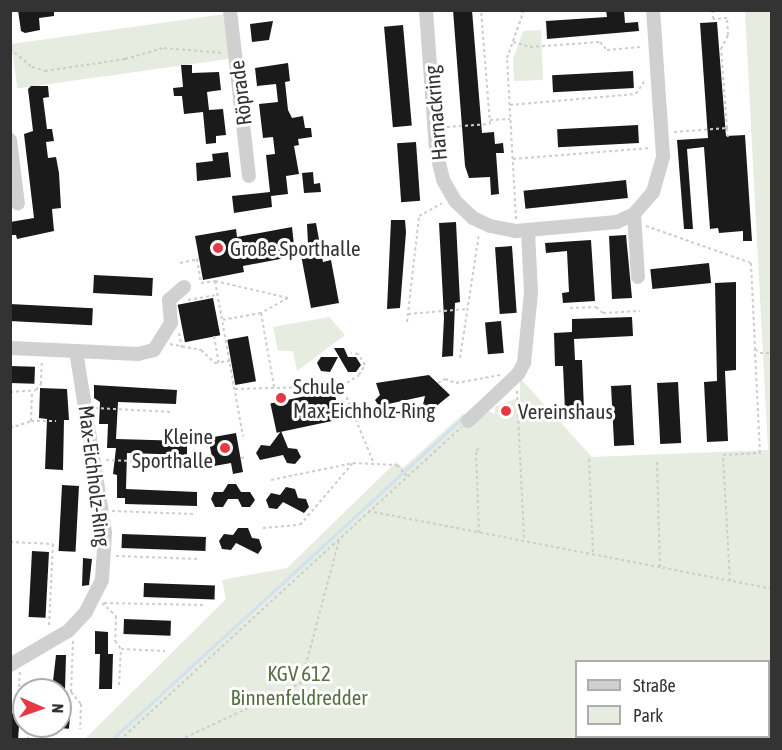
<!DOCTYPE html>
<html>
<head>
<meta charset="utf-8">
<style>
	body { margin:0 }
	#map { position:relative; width:782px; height:750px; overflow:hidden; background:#fff; font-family:"Asap Condensed",sans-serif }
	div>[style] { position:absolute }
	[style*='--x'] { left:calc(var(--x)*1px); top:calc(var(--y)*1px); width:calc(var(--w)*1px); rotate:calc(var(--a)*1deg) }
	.green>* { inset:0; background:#e6ecdf; transform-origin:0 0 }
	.stream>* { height:3px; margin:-1.5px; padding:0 1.5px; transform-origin:1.5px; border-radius:1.5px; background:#cfe2ee }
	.building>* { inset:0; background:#1a1a1a; transform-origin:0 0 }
	.path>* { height:2px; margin-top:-1px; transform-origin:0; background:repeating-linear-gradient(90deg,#cdcdcd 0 3px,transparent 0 6px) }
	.minor>* { height:14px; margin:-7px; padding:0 7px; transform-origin:7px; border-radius:7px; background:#d0d0d0 }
	.dots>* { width:16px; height:16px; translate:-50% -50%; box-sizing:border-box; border:3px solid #fff; border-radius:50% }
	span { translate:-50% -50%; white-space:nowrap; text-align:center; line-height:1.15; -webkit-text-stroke:6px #fff; paint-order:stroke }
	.street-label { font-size:21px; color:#333 }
	.poi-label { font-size:21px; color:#333 }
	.left { translate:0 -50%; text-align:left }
	.right { translate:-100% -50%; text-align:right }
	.park-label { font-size:21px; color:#56703f }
	.frame { position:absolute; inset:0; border:12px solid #333; pointer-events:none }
	.legend { position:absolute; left:575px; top:660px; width:195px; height:78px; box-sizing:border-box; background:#fff; border:2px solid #adadad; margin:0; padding:8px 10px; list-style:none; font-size:18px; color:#333 }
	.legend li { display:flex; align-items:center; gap:12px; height:30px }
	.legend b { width:30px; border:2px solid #adadad }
	.north { position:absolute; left:12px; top:678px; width:60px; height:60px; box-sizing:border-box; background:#fff; border:2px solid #adadad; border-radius:50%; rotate:92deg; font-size:16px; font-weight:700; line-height:24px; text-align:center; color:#333 }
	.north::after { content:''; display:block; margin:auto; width:21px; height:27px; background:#e63946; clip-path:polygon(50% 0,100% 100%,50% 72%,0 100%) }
</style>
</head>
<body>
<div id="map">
	<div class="green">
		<i style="clip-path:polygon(745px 11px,771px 11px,771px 739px,684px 737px,768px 736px,768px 662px,576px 662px,576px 736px,627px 737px,625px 739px,84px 740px,226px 599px,222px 580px,287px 568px,396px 462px,403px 468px,464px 413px,472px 422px,486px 410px,495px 414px,495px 407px,515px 399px,520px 402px,520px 378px,592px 457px,768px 450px)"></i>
		<i style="left:225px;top:14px;width:45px;height:216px;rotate:82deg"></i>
		<i style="clip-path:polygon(541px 30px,543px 80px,514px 81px,513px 59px,523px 31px)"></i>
		<i style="clip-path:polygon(329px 317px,345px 335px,297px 371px,293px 351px,278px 351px,273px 327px)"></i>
	</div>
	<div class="stream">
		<i style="--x:111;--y:740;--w:479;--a:-42.5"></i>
	</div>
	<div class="building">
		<i style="clip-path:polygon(18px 10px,54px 10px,54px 16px,39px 18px,40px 30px,25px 33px,21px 31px)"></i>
		<i style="clip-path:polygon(453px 10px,472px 10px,482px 133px,494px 132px,495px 144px,503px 143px,504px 153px,496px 153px,499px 194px,491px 195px,490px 177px,469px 178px,465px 166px)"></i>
		<i style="clip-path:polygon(606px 10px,624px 10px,625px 23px,638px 22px,639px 31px,547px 39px,546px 21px,607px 17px)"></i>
		<i style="clip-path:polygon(273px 21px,269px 40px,252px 42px,250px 24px)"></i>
		<i style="clip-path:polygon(717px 22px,726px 136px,745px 135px,752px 241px,743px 241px,743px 231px,719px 233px,718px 228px,710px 229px,704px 147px,687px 149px,693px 229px,684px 229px,677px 140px,708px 138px,700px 23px)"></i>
		<i style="left:403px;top:25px;width:101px;height:19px;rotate:85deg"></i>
		<i style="clip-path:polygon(288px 63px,290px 81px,285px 82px,288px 110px,292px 118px,303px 116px,305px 128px,311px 128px,312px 137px,298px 139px,299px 145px,294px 146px,299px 174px,286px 176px,288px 194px,271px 196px,272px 207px,234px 213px,232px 196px,270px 192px,266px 155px,275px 154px,273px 137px,263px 138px,259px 104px,278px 102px,276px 84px,257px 86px,255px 68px)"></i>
		<i style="clip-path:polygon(181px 65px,192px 65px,192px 73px,219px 72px,221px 90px,207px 92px,209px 110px,223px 109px,226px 135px,216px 136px,216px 143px,206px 144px,203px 112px,184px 114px,182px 96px,174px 96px,173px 88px,183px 87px)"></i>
		<i style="left:633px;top:71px;width:17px;height:81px;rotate:87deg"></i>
		<i style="clip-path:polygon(31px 86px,48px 86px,49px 97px,43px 98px,47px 129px,52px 129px,54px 141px,46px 142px,48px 158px,56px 157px,59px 173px,61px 208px,52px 209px,54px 231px,17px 239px,16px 235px,10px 235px,10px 222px,34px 218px,24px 134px,33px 131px,28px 89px)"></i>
		<i style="left:638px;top:125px;width:18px;height:81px;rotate:87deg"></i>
		<i style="left:416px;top:142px;width:59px;height:19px;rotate:86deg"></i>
		<i style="clip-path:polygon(228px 152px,231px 177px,197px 181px,196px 163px,213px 161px,212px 154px)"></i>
		<i style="clip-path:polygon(313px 172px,314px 184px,320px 183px,321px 192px,304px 193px,302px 173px)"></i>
		<i style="left:626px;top:180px;width:18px;height:103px;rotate:84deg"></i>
		<i style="clip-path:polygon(391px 220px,405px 220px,406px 232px,400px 308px,387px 309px)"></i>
		<i style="clip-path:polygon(456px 222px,460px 302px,455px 303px,453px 356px,442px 357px,444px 318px,439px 223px)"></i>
		<i style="clip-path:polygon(316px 223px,323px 262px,331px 260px,339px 303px,311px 308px,301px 255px,243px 266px,244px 272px,203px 280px,195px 236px,236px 229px,237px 237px,292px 227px,294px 245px,308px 244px,307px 224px)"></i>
		<i style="clip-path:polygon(626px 235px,632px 298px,612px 299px,609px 236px)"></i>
		<i style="clip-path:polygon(591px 240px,595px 301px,563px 303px,562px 293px,569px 292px,567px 251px,546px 253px,545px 243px)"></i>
		<i style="left:512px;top:246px;width:67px;height:17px;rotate:86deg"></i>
		<i style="left:709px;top:263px;width:20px;height:59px;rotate:84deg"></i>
		<i style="left:94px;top:275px;width:59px;height:18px;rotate:3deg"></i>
		<i style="clip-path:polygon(736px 282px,736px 370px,725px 371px,728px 441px,707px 442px,704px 382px,717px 381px,715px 283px)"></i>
		<i style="left:213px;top:298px;width:38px;height:36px;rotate:79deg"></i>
		<i style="left:10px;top:304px;width:83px;height:17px;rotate:3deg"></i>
		<i style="clip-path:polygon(632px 317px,633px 336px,574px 339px,575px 360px,582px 360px,584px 410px,565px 411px,563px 366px,555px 366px,554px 333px,572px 332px,572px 319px)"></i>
		<i style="left:501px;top:321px;width:32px;height:16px;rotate:85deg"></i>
		<i style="left:248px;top:336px;width:46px;height:21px;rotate:80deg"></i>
		<i style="clip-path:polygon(334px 348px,344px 348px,348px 357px,356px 357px,361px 365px,356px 372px,348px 372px)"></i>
		<i style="clip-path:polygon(321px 357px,338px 357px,330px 372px,321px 371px,317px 363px)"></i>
		<i style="left:10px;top:366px;width:25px;height:17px;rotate:2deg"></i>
		<i style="clip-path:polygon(429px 375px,450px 395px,428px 413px,422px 409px,425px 396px,379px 406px,375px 400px,380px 395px,376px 383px)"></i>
		<i style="left:678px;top:382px;width:61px;height:21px;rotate:87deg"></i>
		<i style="clip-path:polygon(94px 385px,177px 390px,176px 404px,118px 402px,116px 439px,187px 441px,187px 455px,127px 453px,126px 489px,197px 492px,197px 506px,125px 504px,125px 498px,117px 498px,117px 475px,113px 474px,116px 448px,107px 448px,108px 424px,99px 424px,100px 402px,94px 398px)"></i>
		<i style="left:631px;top:385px;width:60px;height:20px;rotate:87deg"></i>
		<i style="clip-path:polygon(40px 388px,67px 389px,69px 420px,64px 420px,63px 470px,45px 469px,47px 419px,39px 418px)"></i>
		<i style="left:334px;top:390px;width:30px;height:65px;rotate:78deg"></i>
		<i style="clip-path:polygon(281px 431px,288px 448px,297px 449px,301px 457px,295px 464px,287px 463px,283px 455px,260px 460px,256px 453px,261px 445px,270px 446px)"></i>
		<i style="clip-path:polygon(236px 433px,243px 472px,233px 474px,231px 463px,214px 466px,208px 438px)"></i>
		<i style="clip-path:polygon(228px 484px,236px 484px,241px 492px,250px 492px,255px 500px,250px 507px,242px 507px,238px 499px,228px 499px,223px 507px,215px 507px,211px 499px,214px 492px,223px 492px)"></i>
		<i style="left:62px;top:485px;width:17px;height:66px;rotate:3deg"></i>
		<i style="clip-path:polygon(286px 487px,295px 489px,298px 498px,306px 499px,309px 507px,304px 513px,283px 502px,277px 509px,269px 508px,266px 500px,271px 493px,280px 495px)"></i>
		<i style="clip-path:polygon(238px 528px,248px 528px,252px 538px,259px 539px,262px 548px,258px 554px,236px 543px,231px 550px,222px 549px,219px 541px,224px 534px,233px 535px)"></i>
		<i style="left:122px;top:534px;width:84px;height:14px;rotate:2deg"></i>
		<i style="left:32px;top:551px;width:17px;height:66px;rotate:3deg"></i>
		<i style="clip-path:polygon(83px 558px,92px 559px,89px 585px,82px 586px)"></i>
		<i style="left:144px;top:583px;width:71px;height:14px;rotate:2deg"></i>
		<i style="left:124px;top:619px;width:47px;height:15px;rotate:2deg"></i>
		<i style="clip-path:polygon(95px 631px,108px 632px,108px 654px,113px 654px,112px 689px,99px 689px,100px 654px,95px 654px)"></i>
		<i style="clip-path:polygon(56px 655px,66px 655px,65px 690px,52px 690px)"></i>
		<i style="left:60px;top:705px;width:11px;height:23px;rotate:5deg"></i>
		<i style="clip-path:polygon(10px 713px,20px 713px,18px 740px,10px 740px)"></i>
	</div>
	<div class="path">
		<i style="--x:513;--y:42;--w:18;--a:16"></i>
		<i style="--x:530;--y:47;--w:70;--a:-4.1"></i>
		<i style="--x:600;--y:42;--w:11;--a:49"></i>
		<i style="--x:607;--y:50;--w:36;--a:-5"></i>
		<i style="--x:10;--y:49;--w:28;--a:39"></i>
		<i style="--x:32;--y:67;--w:14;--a:17"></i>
		<i style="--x:45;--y:71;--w:81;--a:-8.5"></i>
		<i style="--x:125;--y:59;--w:41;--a:-15.8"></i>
		<i style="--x:164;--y:48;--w:59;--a:4.8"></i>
		<i style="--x:510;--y:105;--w:126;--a:-5"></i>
		<i style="--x:636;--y:94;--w:17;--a:-57"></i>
		<i style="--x:490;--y:120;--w:20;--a:-3"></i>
		<i style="--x:447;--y:127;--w:43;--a:-4"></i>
		<i style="--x:490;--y:124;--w:114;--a:-94.5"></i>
		<i style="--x:727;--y:128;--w:11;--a:85"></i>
		<i style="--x:674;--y:132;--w:53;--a:-4.3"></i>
		<i style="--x:727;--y:128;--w:79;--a:-94.3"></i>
		<i style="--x:721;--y:49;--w:16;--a:-63"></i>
		<i style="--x:728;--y:35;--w:17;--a:-93"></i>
		<i style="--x:727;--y:18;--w:14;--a:176"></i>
		<i style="--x:713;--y:19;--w:9;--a:-96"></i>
		<i style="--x:513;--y:159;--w:137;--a:-4.6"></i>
		<i style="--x:516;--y:219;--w:161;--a:-93.2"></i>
		<i style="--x:507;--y:58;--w:51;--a:-70.5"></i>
		<i style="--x:646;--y:226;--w:111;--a:19.4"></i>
		<i style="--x:751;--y:263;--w:86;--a:87.3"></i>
		<i style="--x:755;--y:349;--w:6;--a:39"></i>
		<i style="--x:760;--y:353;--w:12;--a:0"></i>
		<i style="--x:197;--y:259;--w:24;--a:81"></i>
		<i style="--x:201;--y:283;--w:14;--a:-8"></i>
		<i style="--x:215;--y:281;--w:75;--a:13.1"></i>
		<i style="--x:288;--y:298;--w:31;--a:151"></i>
		<i style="--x:261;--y:313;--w:40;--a:170"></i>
		<i style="--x:180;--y:263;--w:19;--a:-12"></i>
		<i style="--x:215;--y:281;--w:158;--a:79.8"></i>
		<i style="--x:188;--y:300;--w:29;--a:-10"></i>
		<i style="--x:570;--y:308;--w:26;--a:-2"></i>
		<i style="--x:596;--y:307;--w:9;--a:41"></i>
		<i style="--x:603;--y:313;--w:37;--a:-3"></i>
		<i style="--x:261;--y:313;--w:75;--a:80"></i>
		<i style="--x:408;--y:314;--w:59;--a:-4.8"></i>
		<i style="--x:407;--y:322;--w:107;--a:-83.5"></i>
		<i style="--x:419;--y:216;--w:26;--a:-29"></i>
		<i style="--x:179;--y:333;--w:15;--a:79"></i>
		<i style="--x:214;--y:336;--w:27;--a:80"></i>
		<i style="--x:170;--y:344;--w:32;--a:11"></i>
		<i style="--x:201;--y:350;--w:19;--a:43"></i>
		<i style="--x:215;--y:363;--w:18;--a:-9"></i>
		<i style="--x:460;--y:358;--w:125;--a:-81.3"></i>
		<i style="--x:438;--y:383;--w:8;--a:-30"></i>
		<i style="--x:445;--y:379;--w:12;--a:20"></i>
		<i style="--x:456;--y:383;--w:45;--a:-10.3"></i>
		<i style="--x:342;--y:386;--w:20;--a:-33"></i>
		<i style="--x:359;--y:375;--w:12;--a:-59"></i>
		<i style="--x:365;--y:365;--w:13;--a:-122"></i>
		<i style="--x:358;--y:354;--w:7;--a:-172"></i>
		<i style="--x:235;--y:389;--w:107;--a:-1.6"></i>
		<i style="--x:342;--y:386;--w:84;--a:67.7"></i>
		<i style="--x:517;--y:391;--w:150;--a:87.3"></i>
		<i style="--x:10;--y:392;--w:26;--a:-4"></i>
		<i style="--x:36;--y:390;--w:8;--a:-50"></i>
		<i style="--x:41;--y:384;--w:23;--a:-88"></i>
		<i style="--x:95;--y:408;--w:78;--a:2.9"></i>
		<i style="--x:31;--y:421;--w:25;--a:0"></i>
		<i style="--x:10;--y:428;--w:22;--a:-18"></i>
		<i style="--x:31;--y:421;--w:29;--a:-88"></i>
		<i style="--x:241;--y:458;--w:6;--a:-9"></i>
		<i style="--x:589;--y:459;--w:96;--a:87.6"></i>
		<i style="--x:106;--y:460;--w:78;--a:2.2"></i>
		<i style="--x:657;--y:462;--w:106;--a:88.4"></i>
		<i style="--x:271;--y:480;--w:84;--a:-11.7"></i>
		<i style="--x:112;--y:511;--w:81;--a:2.1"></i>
		<i style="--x:368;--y:511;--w:411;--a:10.9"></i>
		<i style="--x:263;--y:528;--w:37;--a:-5"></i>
		<i style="--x:300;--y:525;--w:82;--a:-49.5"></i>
		<i style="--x:353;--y:463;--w:44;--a:2.6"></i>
		<i style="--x:397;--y:465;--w:15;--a:48"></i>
		<i style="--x:479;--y:533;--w:83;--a:-92.1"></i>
		<i style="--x:476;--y:450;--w:4;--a:-14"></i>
		<i style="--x:10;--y:542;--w:43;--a:2.7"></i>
		<i style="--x:53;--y:544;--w:83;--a:92.8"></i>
		<i style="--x:116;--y:556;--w:84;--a:2"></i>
		<i style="--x:730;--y:581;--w:126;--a:-93.2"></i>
		<i style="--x:723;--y:455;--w:37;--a:-3"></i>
		<i style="--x:760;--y:453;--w:104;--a:-92.8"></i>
		<i style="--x:102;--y:603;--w:19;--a:43"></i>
		<i style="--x:116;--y:616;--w:25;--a:92"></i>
		<i style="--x:115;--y:641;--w:10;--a:53"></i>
		<i style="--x:121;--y:649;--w:44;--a:2.6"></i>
		<i style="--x:104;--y:603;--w:101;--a:1.1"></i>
		<i style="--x:73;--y:641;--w:51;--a:92.2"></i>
		<i style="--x:71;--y:692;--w:16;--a:50"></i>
		<i style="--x:81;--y:704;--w:25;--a:92"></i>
		<i style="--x:20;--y:672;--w:32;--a:94"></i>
		<i style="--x:18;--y:704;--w:9;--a:49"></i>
		<i style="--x:119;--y:685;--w:36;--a:-87"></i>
		<i style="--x:28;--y:740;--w:14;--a:-86"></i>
		<i style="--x:120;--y:740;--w:463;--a:-42.5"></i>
		<i style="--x:180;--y:740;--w:134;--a:-25.2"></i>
		<i style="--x:301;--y:683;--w:148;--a:-75.1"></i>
	</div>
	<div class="minor">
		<i style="--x:230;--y:10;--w:167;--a:83.5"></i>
		<i style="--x:426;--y:10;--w:141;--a:85.9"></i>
		<i style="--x:436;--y:151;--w:30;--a:76"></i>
		<i style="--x:443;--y:180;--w:24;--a:60"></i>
		<i style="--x:455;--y:201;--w:25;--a:43"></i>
		<i style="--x:473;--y:218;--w:19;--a:25"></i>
		<i style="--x:490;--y:226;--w:26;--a:11"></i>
		<i style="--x:516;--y:231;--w:101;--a:-5.1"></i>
		<i style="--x:617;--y:222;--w:19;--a:-25"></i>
		<i style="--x:634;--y:214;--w:29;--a:-49"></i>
		<i style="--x:653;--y:192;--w:37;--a:-74"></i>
		<i style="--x:663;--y:156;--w:146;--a:-93.9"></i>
		<i style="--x:10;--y:140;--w:64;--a:82.9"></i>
		<i style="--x:634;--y:214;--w:63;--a:86.4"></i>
		<i style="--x:10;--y:348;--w:66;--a:2.6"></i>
		<i style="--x:76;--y:351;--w:184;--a:80.9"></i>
		<i style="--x:105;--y:533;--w:47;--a:93.7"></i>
		<i style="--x:102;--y:580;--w:36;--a:117"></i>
		<i style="--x:86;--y:612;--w:26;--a:133"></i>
		<i style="--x:68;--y:631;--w:67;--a:149.6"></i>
		<i style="--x:76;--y:351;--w:62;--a:2.8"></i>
		<i style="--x:138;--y:354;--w:16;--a:-14"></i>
		<i style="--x:154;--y:350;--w:32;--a:-58"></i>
		<i style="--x:171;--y:323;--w:23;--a:-95"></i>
		<i style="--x:169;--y:300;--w:20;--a:-41"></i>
		<i style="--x:468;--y:421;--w:69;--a:-43.2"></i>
		<i style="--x:518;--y:374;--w:13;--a:-61"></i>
		<i style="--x:524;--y:363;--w:70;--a:-84.3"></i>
		<i style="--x:531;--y:293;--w:62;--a:-92.8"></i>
	</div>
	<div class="dots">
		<i style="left:218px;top:248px;background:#e63946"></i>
		<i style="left:281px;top:398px;background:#e63946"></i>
		<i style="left:506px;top:411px;background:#e63946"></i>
		<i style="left:225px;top:448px;background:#e63946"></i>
	</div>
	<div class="street-label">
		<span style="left:240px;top:93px;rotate:-97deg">Röprade</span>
		<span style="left:435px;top:113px;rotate:-95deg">Harnackring</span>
		<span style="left:95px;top:476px;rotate:83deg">Max-Eichholz-Ring</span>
	</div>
	<div class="poi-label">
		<span class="left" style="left:230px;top:248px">Große Sporthalle</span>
		<span class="left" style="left:293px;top:398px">Schule<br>Max-Eichholz-Ring</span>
		<span class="left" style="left:518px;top:411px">Vereinshaus</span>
		<span class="right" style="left:213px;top:448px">Kleine<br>Sporthalle</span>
	</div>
	<div class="park-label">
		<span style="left:299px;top:685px">KGV 612<br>Binnenfeldredder</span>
	</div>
	<div class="frame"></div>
	<ul class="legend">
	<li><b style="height:8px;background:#d0d0d0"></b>Straße</li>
	<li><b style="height:16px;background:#e6ecdf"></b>Park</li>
	</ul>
	<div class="north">N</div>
</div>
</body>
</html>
